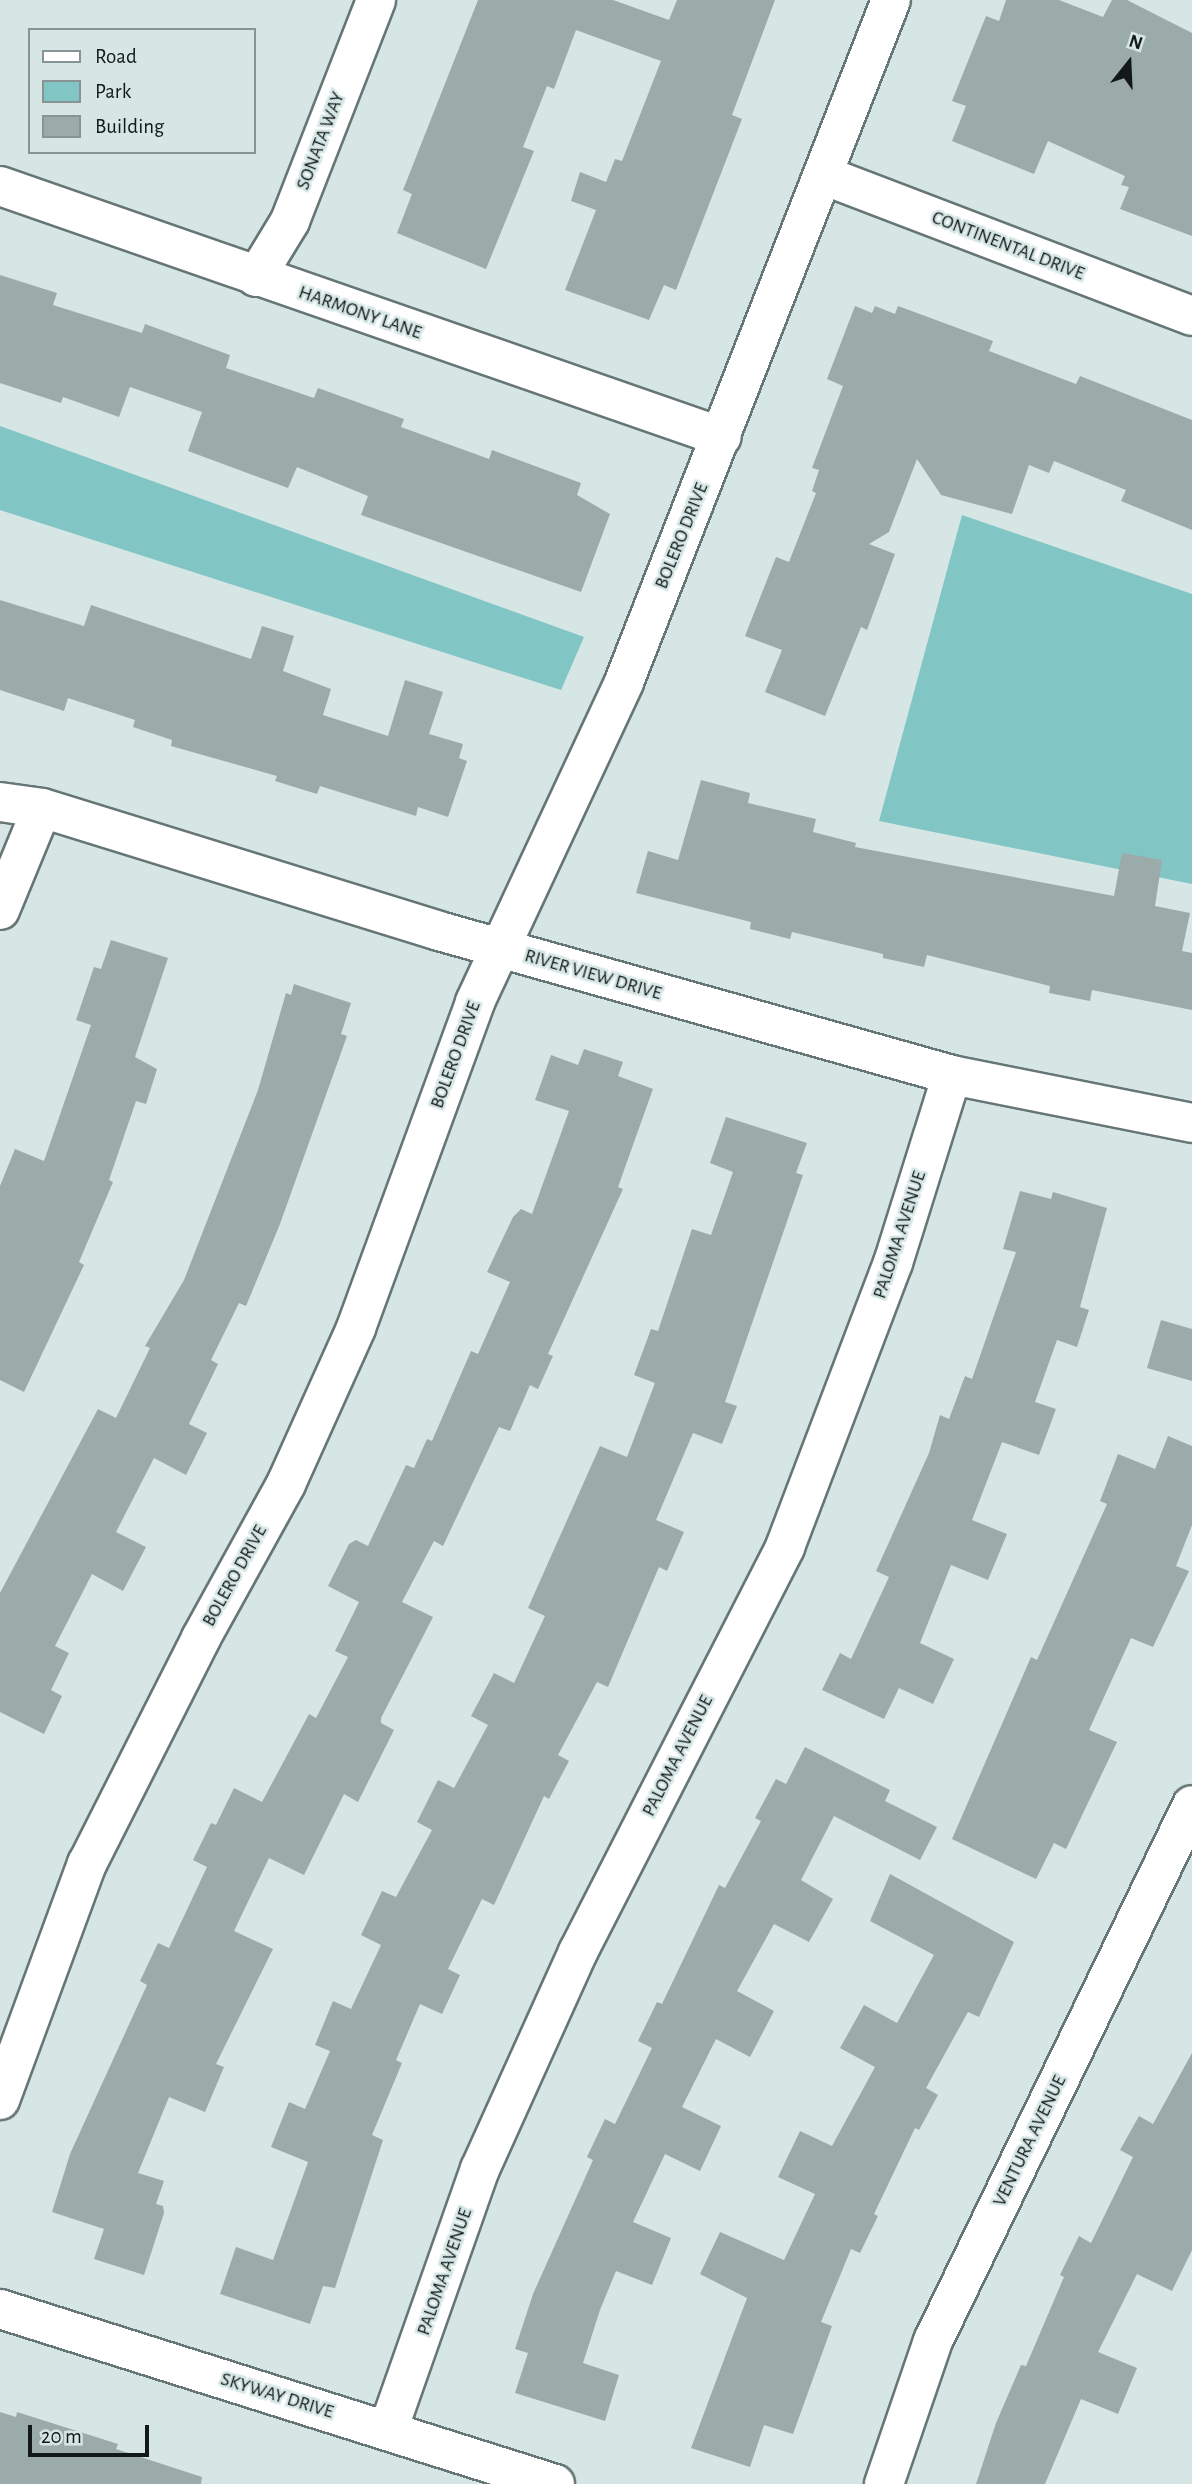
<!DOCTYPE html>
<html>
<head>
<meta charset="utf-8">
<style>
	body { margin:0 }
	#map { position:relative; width:1192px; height:2484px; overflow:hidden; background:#d5e6e5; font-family:"Alegreya Sans",sans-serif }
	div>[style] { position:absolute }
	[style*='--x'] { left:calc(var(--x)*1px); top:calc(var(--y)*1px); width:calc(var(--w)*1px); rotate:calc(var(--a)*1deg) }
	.green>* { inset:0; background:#81c5c4 }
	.building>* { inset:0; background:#9babaa }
	.roads { filter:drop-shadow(2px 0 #667575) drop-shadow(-2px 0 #667575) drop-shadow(0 2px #667575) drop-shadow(0 -2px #667575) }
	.street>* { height:38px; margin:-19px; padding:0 19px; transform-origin:19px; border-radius:19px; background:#fff }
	span { translate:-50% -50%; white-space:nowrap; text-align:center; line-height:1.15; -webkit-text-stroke:5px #d5e6e5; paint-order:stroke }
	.street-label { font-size:19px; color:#131919 }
	.legend { position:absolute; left:28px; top:28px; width:228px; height:126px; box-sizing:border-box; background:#d5e6e5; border:2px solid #879493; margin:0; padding:9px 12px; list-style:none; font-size:21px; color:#131919 }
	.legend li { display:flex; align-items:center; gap:14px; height:35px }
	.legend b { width:35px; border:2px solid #879493 }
	.north { position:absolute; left:1094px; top:28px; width:70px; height:70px; -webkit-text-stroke:5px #d5e6e5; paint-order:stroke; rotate:18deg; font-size:19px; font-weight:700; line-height:28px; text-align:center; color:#131919 }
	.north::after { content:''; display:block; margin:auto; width:24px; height:32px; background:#131919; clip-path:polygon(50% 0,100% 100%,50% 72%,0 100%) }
	.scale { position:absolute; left:28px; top:2425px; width:121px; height:32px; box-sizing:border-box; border:4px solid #131919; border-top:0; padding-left:9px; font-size:21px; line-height:24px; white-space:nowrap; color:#131919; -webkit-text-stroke:5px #d5e6e5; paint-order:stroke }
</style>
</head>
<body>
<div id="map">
	<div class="green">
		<i style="clip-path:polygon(0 426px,584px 637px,561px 690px,0 510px)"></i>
		<i style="clip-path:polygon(962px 515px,1192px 594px,1192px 884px,879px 821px)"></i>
	</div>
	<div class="building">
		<i style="clip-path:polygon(478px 0,613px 0,669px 20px,677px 0,775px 0,732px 115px,742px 119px,676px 290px,664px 285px,649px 320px,565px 290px,596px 210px,571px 201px,580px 172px,606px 182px,615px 159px,622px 161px,661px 61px,576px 30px,554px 89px,547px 86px,523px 147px,534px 151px,486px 269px,397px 233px,412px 194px,403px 190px)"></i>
		<i style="clip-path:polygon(1006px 0,1059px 0,1103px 17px,1112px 0,1127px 0,1192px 33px,1192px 236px,1120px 209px,1129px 187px,1121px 185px,1125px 176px,1048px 141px,1034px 174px,952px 141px,966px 106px,952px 101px,986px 16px,999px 21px)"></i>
		<i style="clip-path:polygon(0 275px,57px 293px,53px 305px,142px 333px,145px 324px,230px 355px,226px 368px,314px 398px,318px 388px,404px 419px,401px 427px,489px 459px,492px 450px,581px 483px,577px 495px,610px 514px,581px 592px,361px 515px,368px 496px,297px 467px,288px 488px,188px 451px,202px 412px,130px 387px,119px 417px,63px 397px,61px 403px,0 383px)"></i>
		<i style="clip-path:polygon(855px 306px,872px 313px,875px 306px,895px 314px,898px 306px,993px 341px,989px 351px,1076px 384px,1080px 376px,1192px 420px,1192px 530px,1121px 501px,1126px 490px,1054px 461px,1049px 473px,1029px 465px,1012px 514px,941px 495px,917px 459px,889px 532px,869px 544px,895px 554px,867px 630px,861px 627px,825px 716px,765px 692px,782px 650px,745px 636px,776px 557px,789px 562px,816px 493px,812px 491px,819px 470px,812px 468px,843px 386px,827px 379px)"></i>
		<i style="clip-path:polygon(0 600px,84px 626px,91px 605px,251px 659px,262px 626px,294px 636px,283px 671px,331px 689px,323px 715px,388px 736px,405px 680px,443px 692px,429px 734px,463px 744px,459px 758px,467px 761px,448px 817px,418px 807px,416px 816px,320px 786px,317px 794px,275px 781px,277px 776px,171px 746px,172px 740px,133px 727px,135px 720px,68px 698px,64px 711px,0 690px)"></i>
		<i style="clip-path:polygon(701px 780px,750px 793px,748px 803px,816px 819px,813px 832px,856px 843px,855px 847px,1114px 896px,1122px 853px,1162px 860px,1155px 906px,1190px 913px,1182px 951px,1192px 953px,1192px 1010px,1092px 990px,1090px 1001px,1049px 993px,1050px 986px,927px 955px,924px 967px,883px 958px,883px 954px,792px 932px,790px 939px,750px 929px,751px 922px,636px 893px,648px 851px,678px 860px)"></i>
		<i style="clip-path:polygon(111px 940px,168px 958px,135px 1057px,157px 1069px,146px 1104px,136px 1101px,109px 1180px,113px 1182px,79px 1262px,84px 1265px,24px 1392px,0 1380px,0 1186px,15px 1149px,44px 1161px,91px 1025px,76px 1020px,94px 967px,101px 969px)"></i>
		<i style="clip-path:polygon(294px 984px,351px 1003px,341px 1034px,347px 1036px,280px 1224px,246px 1306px,239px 1303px,211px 1360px,218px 1364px,189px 1424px,207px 1433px,186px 1475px,154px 1458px,116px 1532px,146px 1547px,123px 1591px,92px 1574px,55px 1646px,69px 1653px,51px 1690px,62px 1696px,44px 1734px,0 1712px,0 1593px,98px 1409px,116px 1418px,150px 1348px,145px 1346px,184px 1280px,258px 1090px,286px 993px,291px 995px)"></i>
		<i style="clip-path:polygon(584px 1049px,623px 1062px,618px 1076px,653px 1089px,618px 1187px,623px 1189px,548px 1354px,553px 1356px,538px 1389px,530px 1385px,510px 1431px,499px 1427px,443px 1546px,434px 1541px,402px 1602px,433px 1617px,381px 1718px,381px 1723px,394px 1730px,358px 1802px,344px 1794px,304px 1875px,269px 1858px,234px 1931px,273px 1949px,216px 2064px,224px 2067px,205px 2112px,169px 2097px,138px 2173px,164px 2181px,156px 2204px,163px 2206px,164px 2213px,144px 2275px,94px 2259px,104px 2229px,52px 2212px,70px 2154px,147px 1985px,140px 1981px,158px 1943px,169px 1948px,207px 1867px,193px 1860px,211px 1823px,216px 1825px,234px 1788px,262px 1802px,309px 1714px,316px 1718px,348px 1657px,335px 1651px,359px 1602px,328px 1586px,349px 1544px,356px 1540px,368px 1546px,406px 1465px,414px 1468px,427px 1439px,432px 1441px,471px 1351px,478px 1354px,510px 1282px,487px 1272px,513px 1217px,521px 1209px,532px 1214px,569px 1111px,535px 1100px,551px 1055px,578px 1065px)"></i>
		<i style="clip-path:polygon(726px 1117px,807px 1143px,796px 1173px,803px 1175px,725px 1402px,737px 1406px,722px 1444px,693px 1433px,656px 1520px,684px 1532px,667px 1571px,659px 1567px,608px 1687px,597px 1682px,558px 1755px,569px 1761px,549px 1799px,544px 1796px,494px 1905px,482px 1899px,448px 1969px,460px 1975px,442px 2014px,420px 2004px,396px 2060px,402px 2063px,372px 2135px,383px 2140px,335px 2288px,323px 2286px,310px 2324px,220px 2294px,236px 2247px,273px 2260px,308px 2162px,271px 2147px,289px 2102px,305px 2109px,330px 2051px,315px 2045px,333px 2001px,351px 2009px,381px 1945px,361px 1935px,382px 1891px,396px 1897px,432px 1830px,417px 1822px,438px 1780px,454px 1788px,488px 1725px,471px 1716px,494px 1673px,514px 1683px,545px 1616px,528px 1608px,600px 1446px,627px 1457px,655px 1383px,634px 1375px,651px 1329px,658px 1331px,692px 1229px,711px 1235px,733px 1172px,710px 1163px)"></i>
		<i style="clip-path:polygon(1020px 1191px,1051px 1199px,1053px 1192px,1107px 1208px,1080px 1307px,1089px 1310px,1077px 1347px,1057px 1340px,1035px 1402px,1056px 1409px,1039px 1455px,1002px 1442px,972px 1520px,1007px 1534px,988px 1580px,951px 1565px,920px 1643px,954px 1659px,933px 1704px,899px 1688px,884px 1719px,822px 1690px,840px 1653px,851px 1659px,889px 1577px,876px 1571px,929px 1453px,940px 1415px,949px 1419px,965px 1376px,972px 1379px,1016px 1252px,1003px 1249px)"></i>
		<i style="clip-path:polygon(1161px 1320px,1192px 1329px,1192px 1381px,1147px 1368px)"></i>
		<i style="clip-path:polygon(1168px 1436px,1192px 1446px,1192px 1525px,1176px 1566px,1189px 1571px,1153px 1647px,1131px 1638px,1089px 1730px,1117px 1742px,1066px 1849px,1054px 1843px,1036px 1879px,952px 1839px,1031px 1657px,1037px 1660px,1107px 1504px,1100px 1501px,1118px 1454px,1155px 1469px)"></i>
		<i style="clip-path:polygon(805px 1747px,890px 1790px,885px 1801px,937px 1827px,920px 1860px,834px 1816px,801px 1880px,833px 1899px,809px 1942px,774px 1924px,737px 1991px,774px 2011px,750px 2057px,716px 2039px,682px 2107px,721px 2126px,700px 2171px,665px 2154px,633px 2222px,671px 2238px,652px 2285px,616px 2271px,600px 2310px,583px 2363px,619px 2375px,605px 2421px,515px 2393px,528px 2353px,515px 2349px,533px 2294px,593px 2160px,587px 2157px,605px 2119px,615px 2124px,652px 2048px,638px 2041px,657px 2002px,662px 2004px,719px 1885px,725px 1888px,761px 1821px,755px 1818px,776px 1779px,786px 1784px)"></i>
		<i style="clip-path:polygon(890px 1874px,1014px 1942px,979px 2017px,968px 2012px,926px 2088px,938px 2095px,919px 2130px,915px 2128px,874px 2214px,878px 2216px,860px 2253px,851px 2249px,821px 2322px,832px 2326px,793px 2434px,764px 2425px,750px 2467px,691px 2448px,747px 2298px,700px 2274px,720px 2232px,784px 2260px,815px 2194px,778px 2177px,800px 2131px,832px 2146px,875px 2067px,840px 2048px,864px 2005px,897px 2023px,934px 1955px,870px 1921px)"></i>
		<i style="clip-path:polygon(1192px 2053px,1192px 2250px,1172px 2291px,1137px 2274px,1098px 2352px,1137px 2368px,1118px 2414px,1081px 2399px,1045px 2484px,976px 2484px,996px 2423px,1021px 2365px,1026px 2366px,1064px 2277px,1060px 2275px,1079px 2236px,1091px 2243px,1133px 2157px,1120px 2150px,1139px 2116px,1153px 2124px)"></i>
		<i style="clip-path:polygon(0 2412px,16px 2417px,17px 2412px,118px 2444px,116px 2449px,202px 2477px,201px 2484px,0 2484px)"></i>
	</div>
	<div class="roads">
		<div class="street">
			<i style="--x:823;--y:175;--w:395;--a:20.9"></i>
			<i style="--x:0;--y:186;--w:764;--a:19.17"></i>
			<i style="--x:256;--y:277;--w:66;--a:-58.7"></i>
			<i style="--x:290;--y:221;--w:237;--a:-68.7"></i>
			<i style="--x:0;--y:802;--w:42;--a:8.1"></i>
			<i style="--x:42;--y:808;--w:416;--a:17.2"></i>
			<i style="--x:439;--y:931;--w:533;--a:15.68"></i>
			<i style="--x:952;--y:1075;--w:245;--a:11.3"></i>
			<i style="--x:0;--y:910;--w:110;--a:-67.6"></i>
			<i style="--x:0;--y:2100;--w:252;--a:-69.8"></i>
			<i style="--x:87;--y:1864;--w:253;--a:-63.2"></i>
			<i style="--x:201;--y:1638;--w:176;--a:-61.1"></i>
			<i style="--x:286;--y:1484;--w:171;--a:-65.8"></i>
			<i style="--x:356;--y:1328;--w:347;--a:-69.9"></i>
			<i style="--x:475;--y:1002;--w:353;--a:-65"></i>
			<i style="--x:624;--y:682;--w:732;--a:-68.62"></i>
			<i style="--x:0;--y:2309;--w:582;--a:17.5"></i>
			<i style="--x:388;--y:2430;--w:277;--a:-70.6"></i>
			<i style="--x:480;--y:2169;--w:238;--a:-65.7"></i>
			<i style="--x:578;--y:1952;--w:455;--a:-62.9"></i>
			<i style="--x:785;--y:1547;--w:304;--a:-69.2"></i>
			<i style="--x:893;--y:1263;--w:197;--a:-72.6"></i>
			<i style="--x:884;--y:2484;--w:151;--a:-71.1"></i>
			<i style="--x:933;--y:2341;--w:595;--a:-64.21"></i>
		</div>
	</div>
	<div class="street-label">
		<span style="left:321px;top:141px;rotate:-69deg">SONATA WAY</span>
		<span style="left:1008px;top:246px;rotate:21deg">CONTINENTAL DRIVE</span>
		<span style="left:360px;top:313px;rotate:19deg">HARMONY LANE</span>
		<span style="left:682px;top:536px;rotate:-68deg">BOLERO DRIVE</span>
		<span style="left:593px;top:975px;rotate:16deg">RIVER VIEW DRIVE</span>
		<span style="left:456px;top:1055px;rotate:-70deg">BOLERO DRIVE</span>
		<span style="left:900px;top:1235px;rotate:-72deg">PALOMA AVENUE</span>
		<span style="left:235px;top:1576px;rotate:-61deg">BOLERO DRIVE</span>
		<span style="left:678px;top:1756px;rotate:-63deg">PALOMA AVENUE</span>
		<span style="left:1030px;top:2141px;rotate:-64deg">VENTURA AVENUE</span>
		<span style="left:445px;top:2272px;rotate:-71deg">PALOMA AVENUE</span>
		<span style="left:277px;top:2396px;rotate:17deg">SKYWAY DRIVE</span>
	</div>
	<ul class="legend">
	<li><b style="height:9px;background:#fff"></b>Road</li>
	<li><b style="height:19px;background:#81c5c4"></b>Park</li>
	<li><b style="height:19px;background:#9babaa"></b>Building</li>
	</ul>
	<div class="north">N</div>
	<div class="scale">20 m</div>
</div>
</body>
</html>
